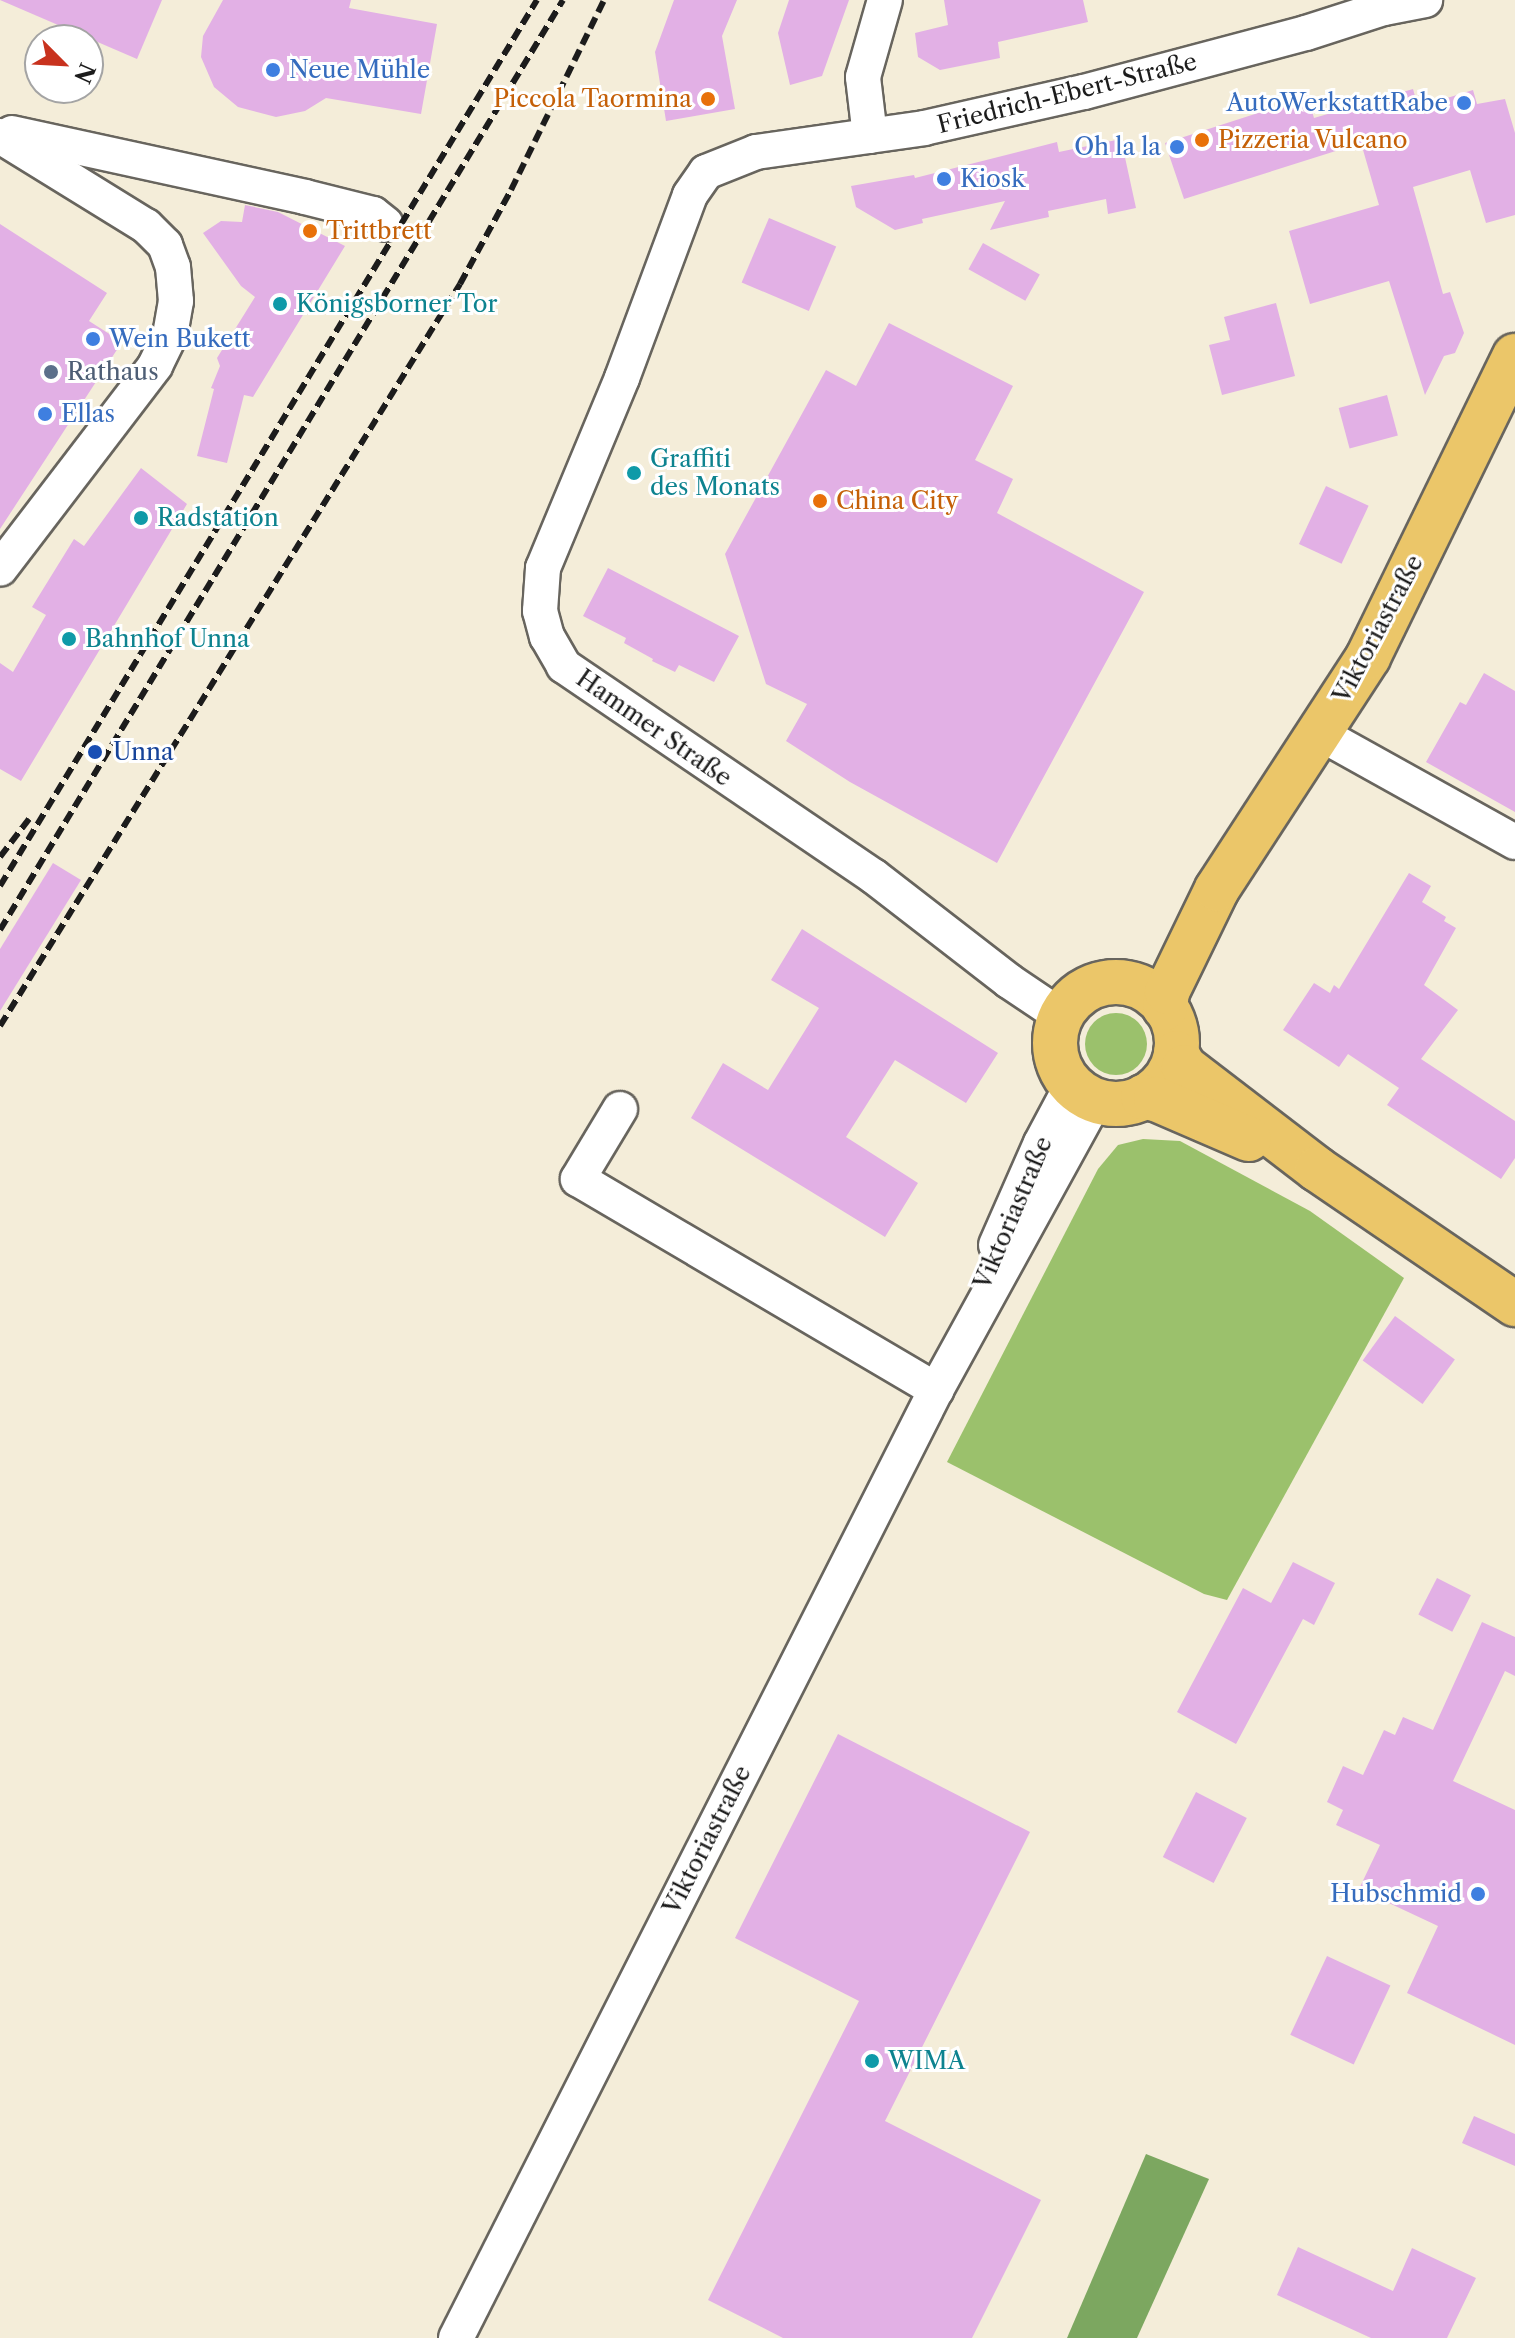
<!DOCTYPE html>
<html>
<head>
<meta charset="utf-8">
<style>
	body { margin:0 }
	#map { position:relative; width:1515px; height:2338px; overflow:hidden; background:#f4edd9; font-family:"Libre Caslon Text",serif }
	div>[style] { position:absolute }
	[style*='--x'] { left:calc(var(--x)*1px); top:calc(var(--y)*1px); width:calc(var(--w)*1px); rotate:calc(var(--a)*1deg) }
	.green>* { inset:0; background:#9bc16c }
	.round { border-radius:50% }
	.forest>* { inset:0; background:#7ca760 }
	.building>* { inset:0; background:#e2b0e5; transform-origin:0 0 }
	.roads { filter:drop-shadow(2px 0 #68655e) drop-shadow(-2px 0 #68655e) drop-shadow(0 2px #68655e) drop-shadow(0 -2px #68655e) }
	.minor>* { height:34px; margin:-17px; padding:0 17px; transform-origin:17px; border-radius:17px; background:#fff }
	.major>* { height:44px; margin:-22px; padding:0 22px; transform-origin:22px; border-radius:22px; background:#ebc669 }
	.major>.ring { margin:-22px; padding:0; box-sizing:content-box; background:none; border:44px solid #ebc669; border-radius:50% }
	.rail>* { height:6px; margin-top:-3px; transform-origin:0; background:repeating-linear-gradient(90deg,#1c1c1c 0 12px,transparent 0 18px) }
	.dots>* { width:22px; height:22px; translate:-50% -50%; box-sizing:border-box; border:4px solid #fff; border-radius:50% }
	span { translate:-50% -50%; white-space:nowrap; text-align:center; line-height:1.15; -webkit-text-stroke:6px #fff; paint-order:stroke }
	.shop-label { font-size:24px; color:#366cbe }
	.left { translate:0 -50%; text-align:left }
	.right { translate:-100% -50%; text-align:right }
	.street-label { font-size:24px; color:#1c1c1c }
	.food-label { font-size:24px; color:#c56008 }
	.culture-label { font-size:24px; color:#0d838f }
	.service-label { font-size:24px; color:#4e5e75 }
	.transit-label { font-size:24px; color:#164399 }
	.north { position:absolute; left:24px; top:24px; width:80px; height:80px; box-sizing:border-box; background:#fff; border:2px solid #a4a4a4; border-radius:50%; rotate:114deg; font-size:22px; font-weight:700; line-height:32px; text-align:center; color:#1c1c1c }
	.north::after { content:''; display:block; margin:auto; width:28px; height:36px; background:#c8321e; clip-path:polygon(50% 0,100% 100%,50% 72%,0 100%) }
</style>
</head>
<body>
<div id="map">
	<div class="green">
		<i class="round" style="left:1085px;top:1013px;width:62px;height:62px"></i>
		<i style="clip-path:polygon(1143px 1139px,1180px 1141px,1310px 1211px,1404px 1278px,1227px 1600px,1204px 1594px,947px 1462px,1098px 1169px,1118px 1145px)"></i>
	</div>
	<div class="forest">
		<i style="clip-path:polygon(1146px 2154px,1209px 2179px,1137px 2338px,1067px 2338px)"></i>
	</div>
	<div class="building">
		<i style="clip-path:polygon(0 0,162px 0,137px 59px)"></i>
		<i style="clip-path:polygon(223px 0,351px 0,349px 8px,437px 24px,421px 114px,326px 98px,305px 111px,276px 117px,238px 107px,214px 87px,201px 57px,203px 36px)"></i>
		<i style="clip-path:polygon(674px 0,737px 0,722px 36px,735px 109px,666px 121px,655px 52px)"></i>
		<i style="clip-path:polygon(789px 0,849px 0,822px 76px,790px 85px,778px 33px)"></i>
		<i style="clip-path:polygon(944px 0,1083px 0,1088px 22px,998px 42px,1000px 58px,940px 70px,918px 57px,915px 33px,948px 25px)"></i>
		<i style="clip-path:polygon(1413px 89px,1418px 107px,1473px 90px,1477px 104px,1505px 99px,1515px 133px,1515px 215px,1486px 223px,1470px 170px,1413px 187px,1443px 294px,1450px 292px,1464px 333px,1455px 353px,1444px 356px,1425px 395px,1389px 281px,1310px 304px,1289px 231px,1379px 205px,1361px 143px,1184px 199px,1165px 143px,1308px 97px,1314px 118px)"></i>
		<i style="clip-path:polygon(1121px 139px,1136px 208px,1108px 214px,1106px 199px,1048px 211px,1049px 217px,990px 230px,1005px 201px,922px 219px,923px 223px,895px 230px,856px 207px,851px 186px,914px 175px,915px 178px,1057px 142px,1059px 152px)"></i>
		<i style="clip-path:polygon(245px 205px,278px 212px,345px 246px,253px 397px,244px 395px,227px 463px,197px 456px,214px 389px,211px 388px,220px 366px,217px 358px,255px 297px,241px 286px,203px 233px,221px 221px,242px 222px)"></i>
		<i style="left:769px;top:218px;width:73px;height:70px;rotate:23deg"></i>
		<i style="clip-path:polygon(0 224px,107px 293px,89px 321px,122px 342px,0 529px)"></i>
		<i style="left:983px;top:243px;width:65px;height:30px;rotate:29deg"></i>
		<i style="clip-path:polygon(1276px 303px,1295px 376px,1222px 395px,1209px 345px,1230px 340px,1224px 317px)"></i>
		<i style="clip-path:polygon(889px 323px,1013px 386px,975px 460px,1013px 479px,997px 513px,1144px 592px,997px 863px,850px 782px,786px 741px,807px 704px,766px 684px,725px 554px,826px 370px,856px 386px)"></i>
		<i style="left:1387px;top:395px;width:42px;height:50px;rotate:75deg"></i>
		<i style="clip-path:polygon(141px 468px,187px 504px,21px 781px,0 769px,0 663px,13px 672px,46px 615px,32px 607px,74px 539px,84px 546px)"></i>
		<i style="left:1326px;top:486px;width:47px;height:64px;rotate:25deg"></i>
		<i style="clip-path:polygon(608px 568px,739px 636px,714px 682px,679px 665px,675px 672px,652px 661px,653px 659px,624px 643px,626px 638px,583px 616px)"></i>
		<i style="clip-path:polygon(1484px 673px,1515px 691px,1515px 812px,1426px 762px,1460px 702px,1466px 705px)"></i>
		<i style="clip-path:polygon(53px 863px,81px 880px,0 1011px,0 949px)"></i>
		<i style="clip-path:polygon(1409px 873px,1431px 886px,1422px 902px,1446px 917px,1444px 921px,1456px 928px,1424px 985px,1458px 1010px,1421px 1059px,1515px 1121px,1515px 1158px,1501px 1179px,1387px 1105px,1399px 1088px,1348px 1054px,1339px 1067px,1283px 1030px,1314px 983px,1330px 993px,1334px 985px,1339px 989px)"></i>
		<i style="clip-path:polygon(802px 929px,998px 1053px,966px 1103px,895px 1060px,846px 1137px,918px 1183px,885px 1237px,691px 1118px,723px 1063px,768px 1090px,819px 1008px,771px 980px)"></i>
		<i style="left:1395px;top:1316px;width:74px;height:55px;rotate:36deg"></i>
		<i style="clip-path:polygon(1293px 1562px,1335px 1583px,1314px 1625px,1303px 1619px,1236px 1744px,1177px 1712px,1243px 1588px,1271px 1603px)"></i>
		<i style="left:1437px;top:1578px;width:38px;height:41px;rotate:27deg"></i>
		<i style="clip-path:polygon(1482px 1622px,1515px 1637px,1515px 1676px,1505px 1671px,1453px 1781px,1515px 1810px,1515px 2045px,1407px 1993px,1438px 1926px,1359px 1889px,1380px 1845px,1336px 1825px,1343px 1810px,1327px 1802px,1343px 1766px,1363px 1775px,1384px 1730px,1395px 1735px,1403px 1717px,1433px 1730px)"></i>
		<i style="clip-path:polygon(838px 1734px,1030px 1832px,885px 2121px,1041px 2200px,972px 2338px,783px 2338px,708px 2300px,859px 2001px,735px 1938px)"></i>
		<i style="left:1196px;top:1792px;width:57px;height:73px;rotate:27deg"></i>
		<i style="left:1327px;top:1956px;width:70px;height:87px;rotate:25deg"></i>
		<i style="clip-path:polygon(1474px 2116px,1515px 2134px,1515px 2166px,1462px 2143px)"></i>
		<i style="clip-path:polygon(1298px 2247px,1393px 2291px,1412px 2248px,1476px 2278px,1447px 2338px,1371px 2338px,1277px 2295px)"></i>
	</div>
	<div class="roads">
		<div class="minor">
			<i style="--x:12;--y:133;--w:300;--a:12.3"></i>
			<i style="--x:305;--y:197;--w:70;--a:14"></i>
			<i style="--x:373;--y:214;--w:16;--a:38"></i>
			<i style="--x:0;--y:136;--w:172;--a:31.7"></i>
			<i style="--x:146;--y:226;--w:27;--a:45"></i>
			<i style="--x:165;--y:245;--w:23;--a:70"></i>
			<i style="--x:173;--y:267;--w:34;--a:85"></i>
			<i style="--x:176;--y:301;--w:35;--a:100"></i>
			<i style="--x:170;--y:335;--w:34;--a:116"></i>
			<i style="--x:155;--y:366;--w:255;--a:127.4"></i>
			<i style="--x:870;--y:136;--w:59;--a:-96.8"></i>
			<i style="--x:863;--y:77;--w:80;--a:-74.1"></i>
			<i style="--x:1319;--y:733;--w:224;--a:29.1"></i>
			<i style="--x:1061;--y:1016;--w:63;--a:-146.1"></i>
			<i style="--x:1009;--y:981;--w:172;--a:-142.3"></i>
			<i style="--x:873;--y:876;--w:374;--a:-145.8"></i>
			<i style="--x:564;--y:666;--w:34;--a:-120"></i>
			<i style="--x:547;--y:637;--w:27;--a:-105"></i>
			<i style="--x:540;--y:611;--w:43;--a:-86"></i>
			<i style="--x:543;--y:568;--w:206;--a:-67.4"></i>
			<i style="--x:622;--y:378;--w:195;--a:-69.6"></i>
			<i style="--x:690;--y:195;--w:28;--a:-55"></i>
			<i style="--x:706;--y:172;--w:54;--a:-21.8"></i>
			<i style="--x:756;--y:152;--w:170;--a:-8.1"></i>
			<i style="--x:924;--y:128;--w:164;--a:-12.7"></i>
			<i style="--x:1084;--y:92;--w:230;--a:-14.9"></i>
			<i style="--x:1306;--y:33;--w:82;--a:-17.8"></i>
			<i style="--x:1384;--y:8;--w:42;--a:-11"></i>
			<i style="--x:620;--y:1109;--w:82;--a:121"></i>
			<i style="--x:578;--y:1179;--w:416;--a:30.5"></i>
			<i style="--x:996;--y:1245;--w:111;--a:-66.2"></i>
			<i style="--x:1041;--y:1143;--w:66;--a:-61.9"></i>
			<i style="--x:456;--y:2338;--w:1063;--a:-63.15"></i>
			<i style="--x:936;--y:1390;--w:330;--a:-61.2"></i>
		</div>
		<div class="major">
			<i class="ring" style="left:1055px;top:982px;width:78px;height:78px"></i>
			<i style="--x:1165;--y:1008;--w:16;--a:-83"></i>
			<i style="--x:1167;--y:992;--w:114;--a:-64.1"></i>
			<i style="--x:1217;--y:889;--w:277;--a:-56.9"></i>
			<i style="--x:1368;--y:657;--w:335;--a:-64"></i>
			<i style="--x:1176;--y:1053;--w:16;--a:60"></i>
			<i style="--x:1184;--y:1067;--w:168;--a:37.5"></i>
			<i style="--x:1317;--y:1169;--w:240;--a:34.3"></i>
			<i style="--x:1143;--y:1097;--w:13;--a:9"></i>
			<i style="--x:1156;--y:1099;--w:101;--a:23.3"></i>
		</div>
	</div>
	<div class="rail">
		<i style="--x:0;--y:857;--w:48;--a:-52.7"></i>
		<i style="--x:0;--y:886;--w:1036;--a:-58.78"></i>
		<i style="--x:0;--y:930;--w:1087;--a:-58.81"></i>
		<i style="--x:0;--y:1026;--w:873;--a:-58.2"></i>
		<i style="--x:460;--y:284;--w:107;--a:-61.5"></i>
		<i style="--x:511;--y:190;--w:212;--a:-63.9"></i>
	</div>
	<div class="dots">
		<i style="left:273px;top:70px;background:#3f7fe0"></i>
		<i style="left:708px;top:99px;background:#e8710a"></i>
		<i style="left:1464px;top:103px;background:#3f7fe0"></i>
		<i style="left:1202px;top:140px;background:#e8710a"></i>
		<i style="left:1177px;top:147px;background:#3f7fe0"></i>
		<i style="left:944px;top:179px;background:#3f7fe0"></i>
		<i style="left:310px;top:231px;background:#e8710a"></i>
		<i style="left:280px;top:304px;background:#0f9aa8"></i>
		<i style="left:93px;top:339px;background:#3f7fe0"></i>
		<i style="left:51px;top:372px;background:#5c6f8a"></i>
		<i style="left:45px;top:414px;background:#3f7fe0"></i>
		<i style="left:634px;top:473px;background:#0f9aa8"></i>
		<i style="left:820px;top:501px;background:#e8710a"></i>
		<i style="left:141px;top:518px;background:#0f9aa8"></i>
		<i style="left:69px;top:639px;background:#0f9aa8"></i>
		<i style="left:95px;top:752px;background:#1a4fb4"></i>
		<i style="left:1478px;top:1894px;background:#3f7fe0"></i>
		<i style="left:872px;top:2061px;background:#0f9aa8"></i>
	</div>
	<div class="shop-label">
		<span class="left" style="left:289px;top:70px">Neue Mühle</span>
		<span class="right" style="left:1448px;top:103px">AutoWerkstattRabe</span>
		<span class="right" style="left:1161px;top:147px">Oh la la</span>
		<span class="left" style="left:960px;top:179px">Kiosk</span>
		<span class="left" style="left:109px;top:339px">Wein Bukett</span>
		<span class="left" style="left:61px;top:414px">Ellas</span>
		<span class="right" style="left:1462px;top:1894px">Hubschmid</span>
	</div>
	<div class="street-label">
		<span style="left:1067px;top:93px;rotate:-14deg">Friedrich-Ebert-Straße</span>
		<span style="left:1378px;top:629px;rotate:-62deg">Viktoriastraße</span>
		<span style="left:654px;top:728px;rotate:35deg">Hammer Straße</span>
		<span style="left:1013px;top:1213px;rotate:-67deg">Viktoriastraße</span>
		<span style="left:707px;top:1840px;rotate:-63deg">Viktoriastraße</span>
	</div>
	<div class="food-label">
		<span class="right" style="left:692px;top:99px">Piccola Taormina</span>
		<span class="left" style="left:1218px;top:140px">Pizzeria Vulcano</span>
		<span class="left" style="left:326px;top:231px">Trittbrett</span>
		<span class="left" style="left:836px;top:501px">China City</span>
	</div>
	<div class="culture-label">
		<span class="left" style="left:296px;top:304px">Königsborner Tor</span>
		<span class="left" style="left:650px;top:473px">Graffiti<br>des Monats</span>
		<span class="left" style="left:157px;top:518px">Radstation</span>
		<span class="left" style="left:85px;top:639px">Bahnhof Unna</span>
		<span class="left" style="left:888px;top:2061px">WIMA</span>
	</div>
	<div class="service-label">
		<span class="left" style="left:67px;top:372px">Rathaus</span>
	</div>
	<div class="transit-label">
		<span class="left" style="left:113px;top:752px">Unna</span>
	</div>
	<div class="north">N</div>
</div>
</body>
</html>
